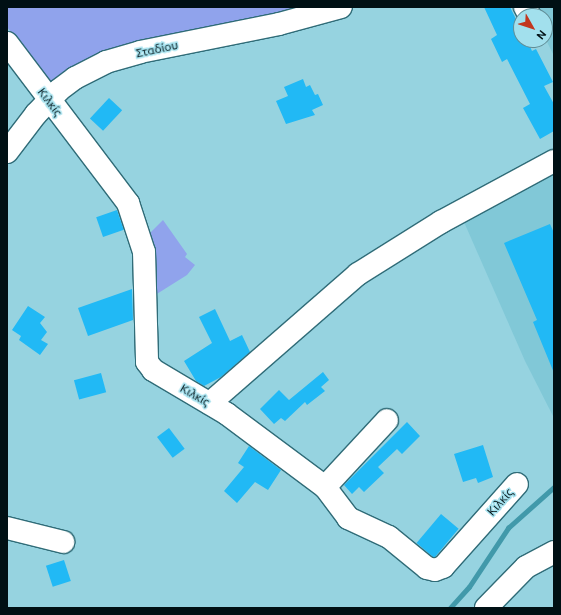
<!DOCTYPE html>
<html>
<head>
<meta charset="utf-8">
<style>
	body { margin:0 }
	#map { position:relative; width:561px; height:615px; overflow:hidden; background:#96d3e0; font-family:Ubuntu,sans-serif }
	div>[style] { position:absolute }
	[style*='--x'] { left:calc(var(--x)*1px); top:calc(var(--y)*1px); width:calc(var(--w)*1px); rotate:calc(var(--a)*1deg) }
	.built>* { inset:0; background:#81c8d7 }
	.green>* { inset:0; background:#90a3ec }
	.stream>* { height:4.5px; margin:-2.25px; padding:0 2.25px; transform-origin:2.25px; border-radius:2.25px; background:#4199aa }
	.building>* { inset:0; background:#21b9f5; transform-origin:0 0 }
	.roads { filter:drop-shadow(1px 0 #306c78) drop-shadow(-1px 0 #306c78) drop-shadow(0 1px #306c78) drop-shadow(0 -1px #306c78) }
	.minor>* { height:22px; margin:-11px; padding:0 11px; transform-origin:11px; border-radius:11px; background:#fff }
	span { translate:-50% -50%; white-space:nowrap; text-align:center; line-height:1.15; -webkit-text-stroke:3px #a2e0ed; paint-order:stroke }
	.street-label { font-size:12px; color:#001014 }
	.frame { position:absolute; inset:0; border:8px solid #001014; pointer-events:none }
	.north { position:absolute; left:513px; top:8px; width:40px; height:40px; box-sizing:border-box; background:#a2e0ed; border:1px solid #618d96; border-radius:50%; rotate:129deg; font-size:11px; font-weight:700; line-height:16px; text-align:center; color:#001014 }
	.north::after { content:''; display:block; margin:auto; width:14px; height:18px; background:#c2361e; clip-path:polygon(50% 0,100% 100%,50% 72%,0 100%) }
</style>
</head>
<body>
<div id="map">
	<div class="built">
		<i style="clip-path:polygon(529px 7px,554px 7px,554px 56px,545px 38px,545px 16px,534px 16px)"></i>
		<i style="clip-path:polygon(554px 171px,554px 418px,525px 361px,464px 222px)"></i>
	</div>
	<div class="green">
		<i style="clip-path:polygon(7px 7px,312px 7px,271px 18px,119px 46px,50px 84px,7px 27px)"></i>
		<i style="clip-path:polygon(163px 220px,187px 254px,185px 257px,195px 265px,187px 275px,152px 297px,147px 236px)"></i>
	</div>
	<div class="stream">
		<i style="--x:450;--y:608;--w:28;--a:-48"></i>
		<i style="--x:469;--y:587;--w:71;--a:-56.5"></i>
		<i style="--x:508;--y:528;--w:62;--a:-41.7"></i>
	</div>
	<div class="building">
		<i style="clip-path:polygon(484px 7px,510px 7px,521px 29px,521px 40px,527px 40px,532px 51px,536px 49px,553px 82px,544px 86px,554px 104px,554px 131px,540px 139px,523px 108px,530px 104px,507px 59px,502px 62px,491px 39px,497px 35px)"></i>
		<i style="clip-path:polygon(303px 79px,306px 87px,310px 85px,315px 95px,318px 94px,323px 105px,312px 110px,315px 115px,286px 124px,276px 101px,288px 96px,284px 87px)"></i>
		<i style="left:109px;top:98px;width:18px;height:28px;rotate:43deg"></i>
		<i style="left:117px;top:210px;width:21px;height:22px;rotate:71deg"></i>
		<i style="clip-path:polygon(550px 224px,554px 233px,554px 373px,533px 322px,537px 320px,504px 243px)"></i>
		<i style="clip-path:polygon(132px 289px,133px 320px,88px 336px,78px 308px)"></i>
		<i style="clip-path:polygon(28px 306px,45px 317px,40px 323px,47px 332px,41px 340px,48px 344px,40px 355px,19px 340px,21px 336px,12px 330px)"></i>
		<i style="clip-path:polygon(215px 309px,230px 341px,242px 335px,250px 352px,221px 377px,204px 386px,196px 381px,184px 361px,212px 343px,199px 317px)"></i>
		<i style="clip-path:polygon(323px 372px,329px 380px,321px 387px,325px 391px,307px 405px,305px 402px,285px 421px,281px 418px,274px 424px,260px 409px,279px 390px,289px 400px)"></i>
		<i style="left:101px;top:373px;width:20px;height:28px;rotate:75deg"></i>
		<i style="clip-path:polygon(407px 422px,420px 436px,402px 454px,397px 449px,378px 467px,384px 473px,364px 492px,359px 487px,352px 494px,344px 485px)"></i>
		<i style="left:169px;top:428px;width:26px;height:15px;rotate:53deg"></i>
		<i style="clip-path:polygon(483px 445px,493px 477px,478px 483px,476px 478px,463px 482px,454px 454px)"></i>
		<i style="clip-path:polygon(249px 446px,281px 470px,268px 490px,255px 482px,237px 503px,224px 491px,244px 467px,238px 463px)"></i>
		<i style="left:441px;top:514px;width:23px;height:38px;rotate:40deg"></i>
		<i style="left:64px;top:560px;width:22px;height:19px;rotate:72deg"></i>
	</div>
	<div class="roads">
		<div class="minor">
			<i style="--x:525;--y:7;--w:10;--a:61"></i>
			<i style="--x:7;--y:43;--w:201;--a:52.9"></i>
			<i style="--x:128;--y:203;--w:52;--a:71.9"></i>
			<i style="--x:144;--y:252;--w:110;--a:88.4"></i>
			<i style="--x:147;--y:362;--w:10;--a:53"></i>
			<i style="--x:153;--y:370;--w:86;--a:30.7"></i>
			<i style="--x:227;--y:414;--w:122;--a:36.7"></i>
			<i style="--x:325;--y:487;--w:39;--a:53"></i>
			<i style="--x:348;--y:518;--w:45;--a:24.9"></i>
			<i style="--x:389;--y:537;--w:49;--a:39.2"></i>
			<i style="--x:427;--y:568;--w:8;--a:14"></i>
			<i style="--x:435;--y:570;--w:9;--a:-21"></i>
			<i style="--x:443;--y:567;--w:111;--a:-48.3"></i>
			<i style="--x:7;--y:152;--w:48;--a:-52.7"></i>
			<i style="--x:36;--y:114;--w:33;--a:-46"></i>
			<i style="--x:59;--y:90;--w:20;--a:-37"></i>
			<i style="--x:75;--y:78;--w:35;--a:-27"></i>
			<i style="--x:106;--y:62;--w:35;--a:-16"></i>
			<i style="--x:140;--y:52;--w:142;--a:-11.4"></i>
			<i style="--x:279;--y:24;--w:64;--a:-15.3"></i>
			<i style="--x:210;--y:403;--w:196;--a:-41.1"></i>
			<i style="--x:358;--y:274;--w:98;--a:-32.1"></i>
			<i style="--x:441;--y:222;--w:128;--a:-28.4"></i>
			<i style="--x:325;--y:487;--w:91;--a:-47.2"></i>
			<i style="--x:7;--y:528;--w:58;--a:14"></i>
			<i style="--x:486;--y:608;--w:57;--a:-45.7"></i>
			<i style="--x:526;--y:567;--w:32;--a:-28"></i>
		</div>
	</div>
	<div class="street-label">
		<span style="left:157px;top:49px;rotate:-12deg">Σταδίου</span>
		<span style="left:50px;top:102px;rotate:53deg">Κιλκίς</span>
		<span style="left:195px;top:395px;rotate:30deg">Κιλκίς</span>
		<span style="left:500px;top:502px;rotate:-48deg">Κιλκίς</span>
	</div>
	<div class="frame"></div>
	<div class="north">N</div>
</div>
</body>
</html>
